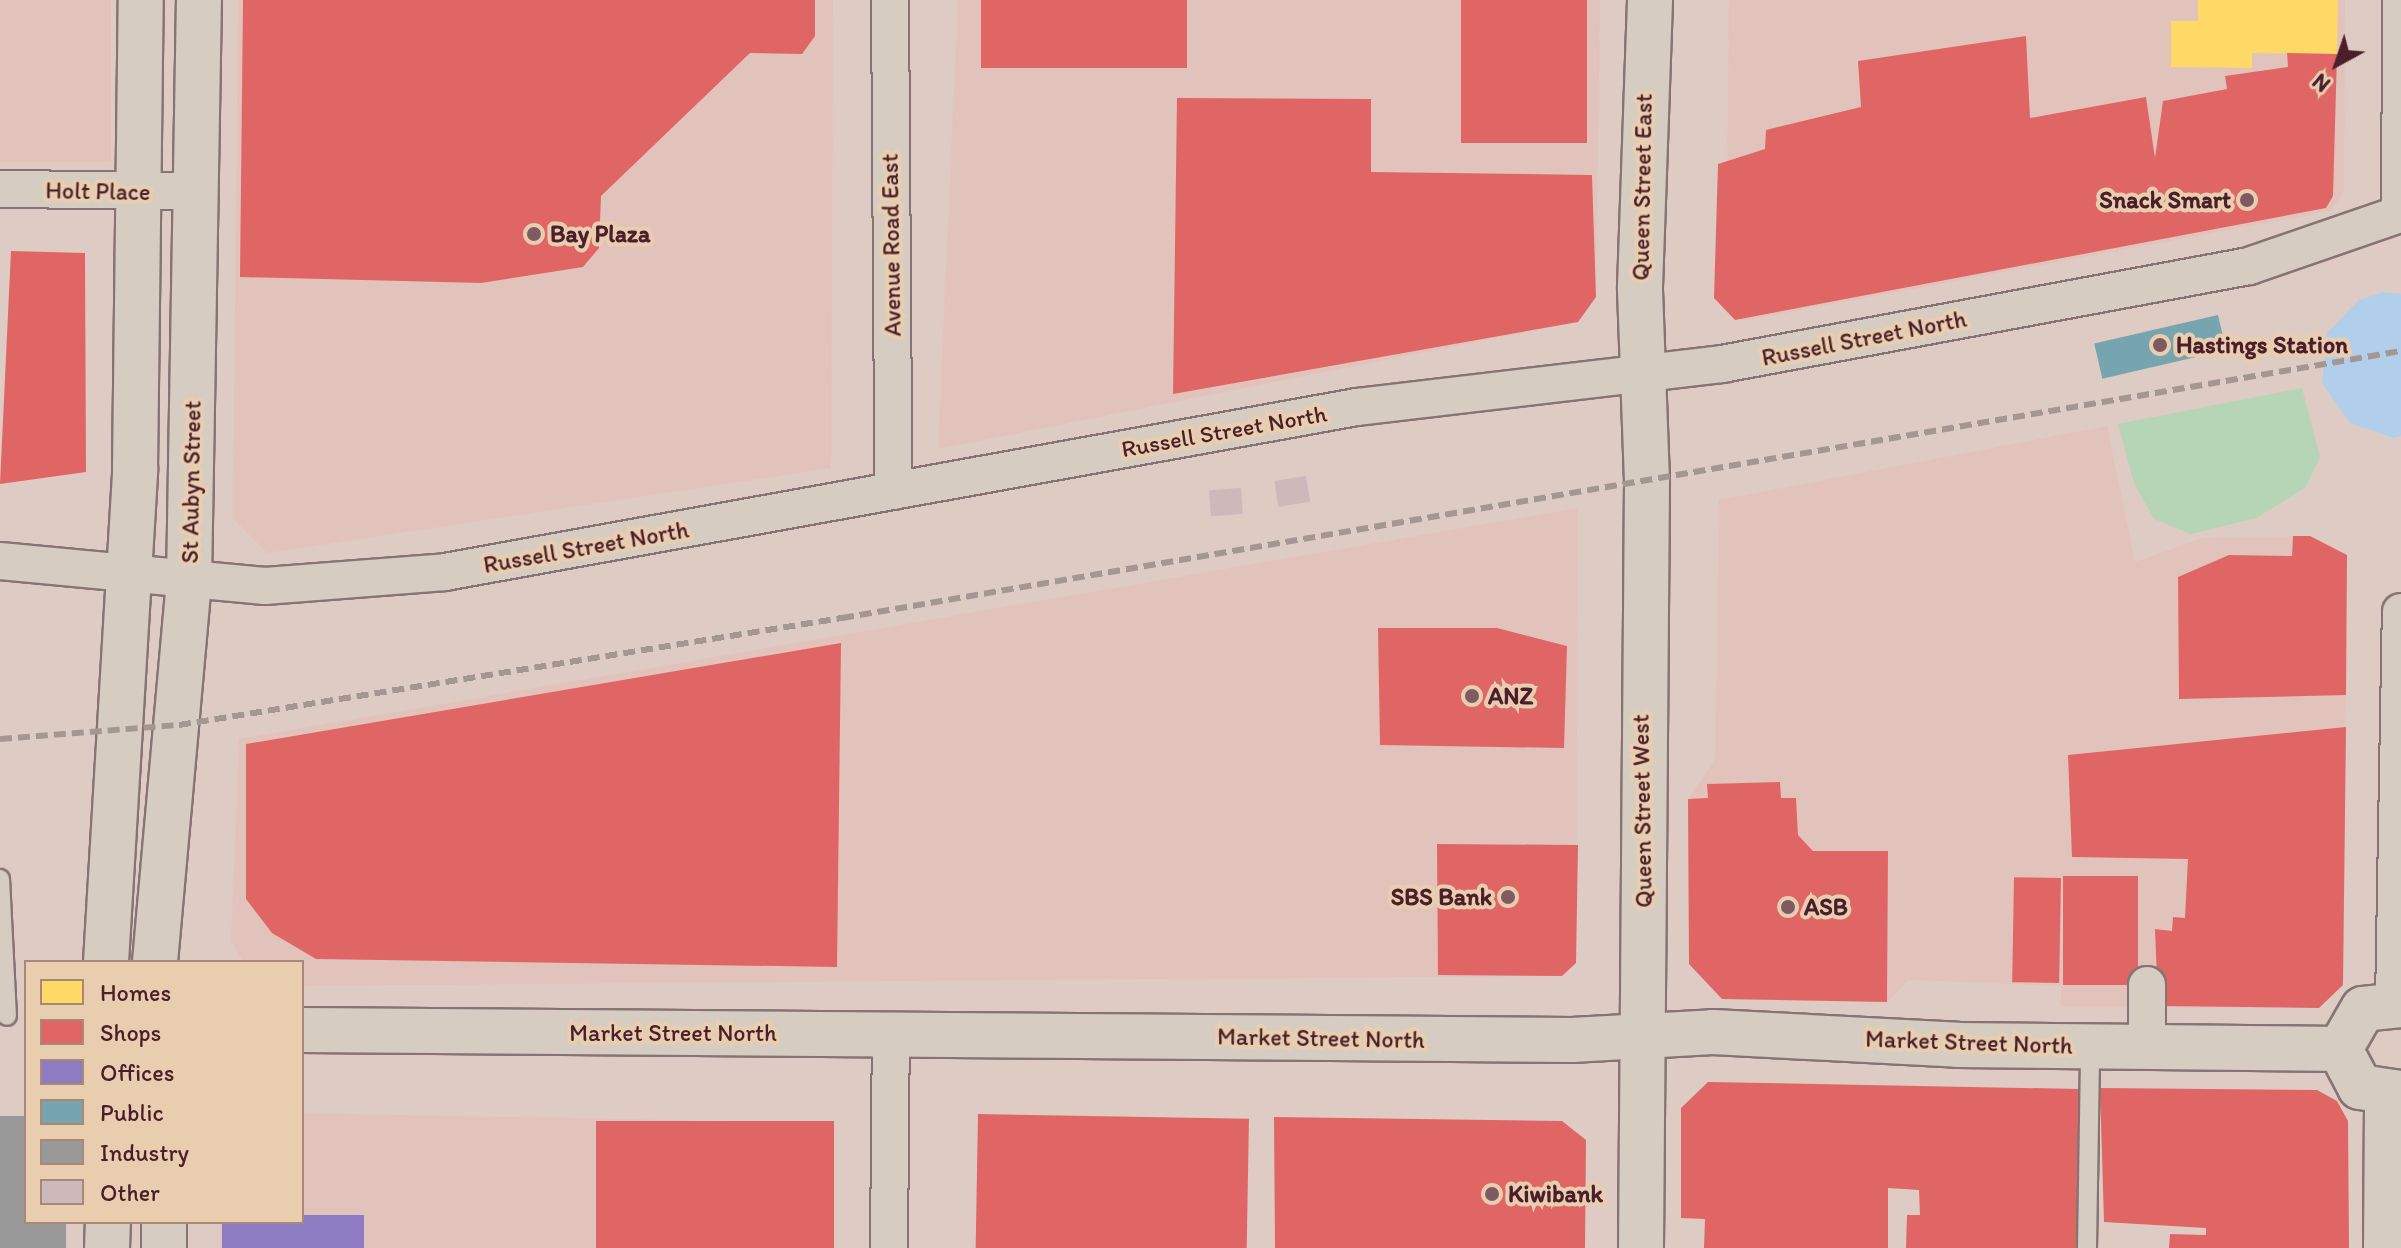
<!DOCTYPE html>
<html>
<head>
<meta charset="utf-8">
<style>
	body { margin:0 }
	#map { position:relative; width:2401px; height:1248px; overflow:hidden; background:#decbc3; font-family:Itim,sans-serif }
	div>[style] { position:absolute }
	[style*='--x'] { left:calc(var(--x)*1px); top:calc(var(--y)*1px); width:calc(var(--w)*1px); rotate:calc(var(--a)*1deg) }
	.built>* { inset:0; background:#e2c3bc; transform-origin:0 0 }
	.green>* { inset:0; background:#b6d4b6 }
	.water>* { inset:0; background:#b1cfea }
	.homes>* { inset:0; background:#ffd966 }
	.shops>* { inset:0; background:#e06666; transform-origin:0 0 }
	.offices>* { inset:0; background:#8e7cc3 }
	.public>* { inset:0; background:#76a5af; transform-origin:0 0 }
	.industry>* { inset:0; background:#999 }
	.building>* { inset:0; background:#cdb8ba; transform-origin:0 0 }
	.roads { filter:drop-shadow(2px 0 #857473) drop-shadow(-2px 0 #857473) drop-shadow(0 2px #857473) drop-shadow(0 -2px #857473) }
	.lane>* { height:18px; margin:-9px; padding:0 9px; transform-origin:9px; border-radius:9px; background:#d6ccc2 }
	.street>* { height:36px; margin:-18px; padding:0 18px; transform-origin:18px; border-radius:18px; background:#d6ccc2 }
	.secondary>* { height:44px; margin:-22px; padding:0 22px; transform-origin:22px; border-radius:22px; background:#d6ccc2 }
	.rail>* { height:6px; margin-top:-3px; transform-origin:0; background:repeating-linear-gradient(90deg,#a49792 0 12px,transparent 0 18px) }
	.dots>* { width:22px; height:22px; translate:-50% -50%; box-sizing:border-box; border:4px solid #e8ceaf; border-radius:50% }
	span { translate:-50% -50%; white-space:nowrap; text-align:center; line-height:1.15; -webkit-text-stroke:8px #e8ceaf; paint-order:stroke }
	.street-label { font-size:24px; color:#4a1f2b }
	.poi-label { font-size:24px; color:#4a1f2b; font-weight:700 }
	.right { translate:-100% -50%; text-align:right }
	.left { translate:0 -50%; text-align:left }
	.legend { position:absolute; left:24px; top:960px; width:280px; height:264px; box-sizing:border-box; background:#e8ceaf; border:2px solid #a9887a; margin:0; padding:10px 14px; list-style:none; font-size:24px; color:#4a1f2b }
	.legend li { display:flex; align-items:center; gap:16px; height:40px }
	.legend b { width:40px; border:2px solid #a9887a }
	.north { position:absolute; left:2297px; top:24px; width:80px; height:80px; -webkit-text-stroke:6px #e8ceaf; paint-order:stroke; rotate:220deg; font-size:22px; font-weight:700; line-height:32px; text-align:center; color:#4a1f2b }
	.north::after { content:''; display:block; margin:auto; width:28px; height:36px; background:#4a1f2b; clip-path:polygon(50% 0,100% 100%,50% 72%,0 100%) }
</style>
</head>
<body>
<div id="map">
	<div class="built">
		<i style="left:0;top:0;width:111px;height:162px"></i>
		<i style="clip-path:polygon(238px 0,833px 0,831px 468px,267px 553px,233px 518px)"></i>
		<i style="clip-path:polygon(958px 0,1600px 0,1596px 297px,1578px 322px,938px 449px)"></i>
		<i style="clip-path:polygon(1729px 0,2345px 0,2344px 191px,2331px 211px,1742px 321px,1726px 306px)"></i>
		<i style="clip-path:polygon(2107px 426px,2135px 562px,2203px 538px,2310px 536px,2347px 555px,2343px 985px,2319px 1008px,2061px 1007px,2061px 986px,1909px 980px,1887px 1002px,1722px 999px,1689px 964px,1688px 799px,1715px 760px,1719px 500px)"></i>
		<i style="clip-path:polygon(1578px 508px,1576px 963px,1562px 976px,302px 986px,302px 962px,244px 962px,231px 941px,239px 739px)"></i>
		<i style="clip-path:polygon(302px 1113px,834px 1123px,833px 1248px,220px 1248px,220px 1222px,302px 1222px)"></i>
	</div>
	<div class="green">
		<i style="clip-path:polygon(2302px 388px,2320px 457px,2305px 488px,2256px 518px,2191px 534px,2154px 519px,2134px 483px,2118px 424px)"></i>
	</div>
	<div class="water">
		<i style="clip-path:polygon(2383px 292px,2401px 294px,2401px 436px,2394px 438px,2350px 423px,2322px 383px,2327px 333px,2359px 300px)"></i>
	</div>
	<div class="homes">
		<i style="clip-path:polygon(2198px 0,2338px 0,2337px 54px,2252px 53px,2252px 68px,2171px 67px,2171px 21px,2198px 21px)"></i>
	</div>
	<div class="shops">
		<i style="clip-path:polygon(243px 0,815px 0,815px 36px,802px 54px,750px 53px,601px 196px,599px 248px,583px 267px,481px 283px,240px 277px)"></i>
		<i style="left:981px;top:0;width:206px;height:68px"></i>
		<i style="left:1461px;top:0;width:126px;height:143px"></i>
		<i style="clip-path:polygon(2026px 36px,2030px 118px,2146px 97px,2155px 158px,2163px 101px,2227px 89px,2225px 76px,2288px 67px,2287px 53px,2337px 54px,2333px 196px,2326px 208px,1735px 320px,1714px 298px,1718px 164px,1765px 149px,1766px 130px,1861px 107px,1858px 61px)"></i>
		<i style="clip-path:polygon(1177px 98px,1371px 99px,1371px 172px,1592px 175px,1596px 297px,1578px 322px,1173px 394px)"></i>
		<i style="clip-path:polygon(11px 251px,85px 253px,86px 472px,0 484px)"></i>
		<i style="clip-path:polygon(2293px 536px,2310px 536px,2347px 555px,2346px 695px,2179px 699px,2178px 577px,2229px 555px,2292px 556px)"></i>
		<i style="clip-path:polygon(1378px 628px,1497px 628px,1567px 646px,1564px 748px,1380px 745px)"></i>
		<i style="clip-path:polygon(841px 643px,837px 967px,316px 959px,272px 933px,246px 899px,246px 744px)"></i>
		<i style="clip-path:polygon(2346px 727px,2343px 985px,2319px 1008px,2158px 1006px,2155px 929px,2172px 931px,2173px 917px,2185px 918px,2188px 859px,2072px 857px,2068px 755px)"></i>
		<i style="clip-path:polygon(1780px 782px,1781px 798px,1796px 798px,1798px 835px,1813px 851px,1888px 851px,1887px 1002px,1722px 999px,1689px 964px,1688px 799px,1708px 798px,1707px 784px)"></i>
		<i style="clip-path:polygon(1437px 844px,1578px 845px,1576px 963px,1562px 976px,1438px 975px)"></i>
		<i style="left:2138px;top:876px;width:109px;height:75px;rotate:90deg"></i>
		<i style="left:2061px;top:878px;width:105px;height:47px;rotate:91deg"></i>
		<i style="clip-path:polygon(1708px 1082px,2079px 1089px,2078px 1248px,1906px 1248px,1907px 1215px,1920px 1215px,1919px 1190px,1888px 1188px,1888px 1248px,1704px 1248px,1705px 1219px,1681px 1218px,1681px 1108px)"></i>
		<i style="clip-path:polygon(2100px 1088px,2317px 1090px,2337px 1101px,2348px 1121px,2349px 1248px,2169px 1248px,2170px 1234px,2206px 1235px,2206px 1228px,2104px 1222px)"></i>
		<i style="left:978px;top:1114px;width:271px;height:134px;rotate:1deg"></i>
		<i style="clip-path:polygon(1274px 1117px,1562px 1121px,1586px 1140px,1585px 1248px,1275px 1248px)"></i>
		<i style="left:596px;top:1121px;width:238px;height:127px"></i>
	</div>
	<div class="offices">
		<i style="clip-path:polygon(302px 1215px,364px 1215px,364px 1248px,222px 1248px,222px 1222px,302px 1222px)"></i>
	</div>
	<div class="public">
		<i style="left:2218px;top:315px;width:36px;height:127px;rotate:77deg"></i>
	</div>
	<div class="industry">
		<i style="clip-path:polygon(0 1116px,26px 1116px,26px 1222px,66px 1222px,66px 1248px,0 1248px)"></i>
	</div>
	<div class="building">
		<i style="left:1306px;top:476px;width:26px;height:32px;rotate:81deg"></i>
		<i style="left:1241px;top:488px;width:26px;height:32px;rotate:86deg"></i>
	</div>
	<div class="roads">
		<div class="lane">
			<i style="--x:0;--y:879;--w:137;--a:87.1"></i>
			<i style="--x:2087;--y:1248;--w:201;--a:-89.1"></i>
		</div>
		<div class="street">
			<i style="--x:890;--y:0;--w:491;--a:89.6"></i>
			<i style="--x:0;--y:189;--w:196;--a:0.6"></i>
			<i style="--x:2400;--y:214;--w:214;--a:-89.7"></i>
			<i style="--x:0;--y:561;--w:266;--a:5.4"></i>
			<i style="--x:265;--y:586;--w:181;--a:-4.4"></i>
			<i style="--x:445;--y:572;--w:927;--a:-10.26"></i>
			<i style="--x:1357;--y:407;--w:368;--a:-6.7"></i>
			<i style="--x:1722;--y:364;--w:536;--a:-10.53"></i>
			<i style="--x:2249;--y:266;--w:160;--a:-19"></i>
			<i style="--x:2394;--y:1003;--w:391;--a:-89"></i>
			<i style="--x:2147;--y:1046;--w:61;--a:-90"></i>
			<i style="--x:889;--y:1248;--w:213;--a:-89.5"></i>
		</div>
		<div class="secondary">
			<i style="--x:106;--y:962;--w:495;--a:-86.6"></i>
			<i style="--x:135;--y:468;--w:468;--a:-89.3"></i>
			<i style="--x:155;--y:962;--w:382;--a:-84.9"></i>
			<i style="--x:189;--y:582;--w:582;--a:-89.02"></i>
			<i style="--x:2401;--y:1005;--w:38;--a:174"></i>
			<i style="--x:2363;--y:1009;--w:46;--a:119.9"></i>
			<i style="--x:2340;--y:1049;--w:43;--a:62.2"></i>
			<i style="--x:2360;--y:1087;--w:41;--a:8.3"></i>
			<i style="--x:302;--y:1030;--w:1270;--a:0.45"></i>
			<i style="--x:1572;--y:1040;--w:141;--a:-3.2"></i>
			<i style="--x:1713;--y:1032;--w:245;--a:3"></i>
			<i style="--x:1958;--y:1045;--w:382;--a:0.6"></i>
			<i style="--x:164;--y:1222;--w:26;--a:90"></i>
			<i style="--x:107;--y:1248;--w:26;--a:-88"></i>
			<i style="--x:1641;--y:1248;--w:767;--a:-89.55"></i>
			<i style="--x:1647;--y:481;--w:194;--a:-92.1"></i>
			<i style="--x:1640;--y:287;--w:287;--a:-88"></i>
			<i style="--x:2386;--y:1248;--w:152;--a:-89.6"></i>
		</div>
	</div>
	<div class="rail">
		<i style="--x:0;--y:739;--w:180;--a:-4.5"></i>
		<i style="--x:179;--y:725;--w:672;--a:-9.17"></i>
		<i style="--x:842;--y:618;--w:1582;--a:-9.72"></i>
	</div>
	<div class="dots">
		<i style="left:2247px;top:200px;background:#7e5b60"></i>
		<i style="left:534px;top:234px;background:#7e5b60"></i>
		<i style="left:2160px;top:345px;background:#7e5b60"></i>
		<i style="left:1472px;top:696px;background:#7e5b60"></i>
		<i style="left:1508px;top:897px;background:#7e5b60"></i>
		<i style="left:1788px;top:907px;background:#7e5b60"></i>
		<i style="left:1492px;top:1194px;background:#7e5b60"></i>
	</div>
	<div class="street-label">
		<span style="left:1642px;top:187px;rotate:-89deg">Queen Street East</span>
		<span style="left:98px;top:191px;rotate:1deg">Holt Place</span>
		<span style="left:891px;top:245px;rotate:-91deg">Avenue Road East</span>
		<span style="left:1864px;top:338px;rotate:-11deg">Russell Street North</span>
		<span style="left:1224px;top:431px;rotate:-10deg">Russell Street North</span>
		<span style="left:191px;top:482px;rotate:-89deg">St Aubyn Street</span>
		<span style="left:586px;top:547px;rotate:-10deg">Russell Street North</span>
		<span style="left:1642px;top:811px;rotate:-91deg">Queen Street West</span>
		<span style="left:673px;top:1033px">Market Street North</span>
		<span style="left:1321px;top:1038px;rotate:1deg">Market Street North</span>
		<span style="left:1969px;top:1042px;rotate:2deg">Market Street North</span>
	</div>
	<div class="poi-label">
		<span class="right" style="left:2231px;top:200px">Snack Smart</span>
		<span class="left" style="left:550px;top:234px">Bay Plaza</span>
		<span class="left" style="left:2176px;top:345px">Hastings Station</span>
		<span class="left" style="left:1488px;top:696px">ANZ</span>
		<span class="right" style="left:1492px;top:897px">SBS Bank</span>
		<span class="left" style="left:1804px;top:907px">ASB</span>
		<span class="left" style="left:1508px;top:1194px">Kiwibank</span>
	</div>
	<ul class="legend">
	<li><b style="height:22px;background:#ffd966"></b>Homes</li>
	<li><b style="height:22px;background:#e06666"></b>Shops</li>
	<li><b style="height:22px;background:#8e7cc3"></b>Offices</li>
	<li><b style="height:22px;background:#76a5af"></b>Public</li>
	<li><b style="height:22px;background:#999"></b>Industry</li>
	<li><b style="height:22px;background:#cdb8ba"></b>Other</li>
	</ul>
	<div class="north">N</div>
</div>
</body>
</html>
